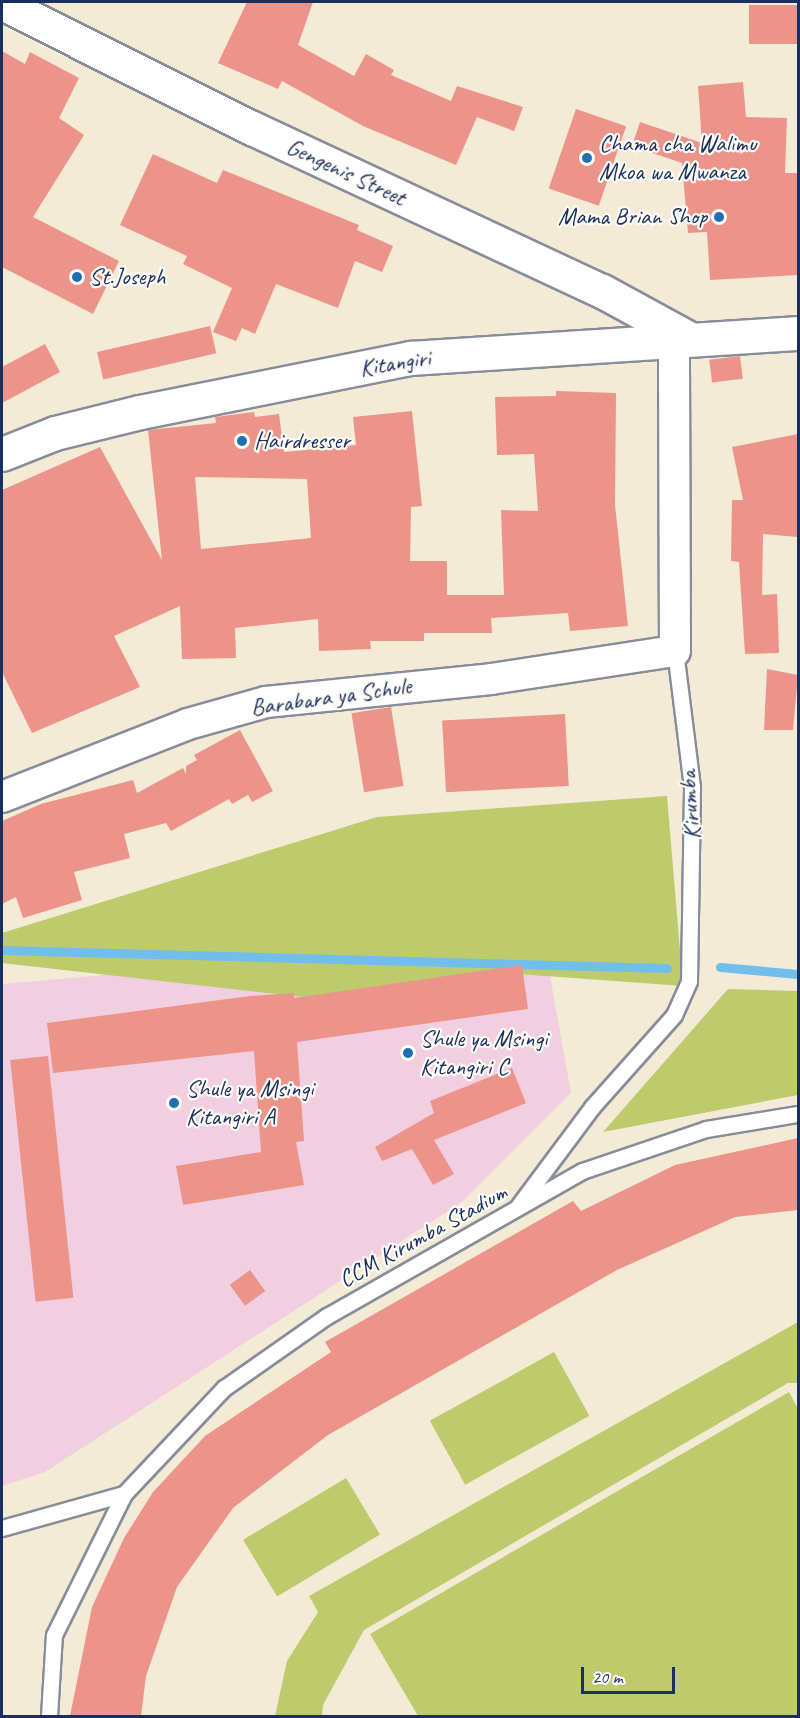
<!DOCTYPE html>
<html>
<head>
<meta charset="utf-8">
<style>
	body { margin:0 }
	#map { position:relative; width:800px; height:1718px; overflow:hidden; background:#f3ebd5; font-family:Caveat,sans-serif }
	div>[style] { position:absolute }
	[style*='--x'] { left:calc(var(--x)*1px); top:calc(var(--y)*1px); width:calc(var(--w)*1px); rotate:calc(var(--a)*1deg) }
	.built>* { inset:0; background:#f2cfe0 }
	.green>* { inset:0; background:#bdcb6d; transform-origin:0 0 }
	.stream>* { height:9px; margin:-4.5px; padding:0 4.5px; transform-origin:4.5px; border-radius:4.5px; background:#72beeb }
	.building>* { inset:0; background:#ec938a; transform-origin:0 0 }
	.roads { filter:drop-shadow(2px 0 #878d9a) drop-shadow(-2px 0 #878d9a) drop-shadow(0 2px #878d9a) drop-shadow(0 -2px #878d9a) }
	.lane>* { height:15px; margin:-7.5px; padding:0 7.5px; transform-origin:7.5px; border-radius:7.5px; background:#fff }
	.street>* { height:30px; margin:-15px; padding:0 15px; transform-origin:15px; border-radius:15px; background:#fff }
	.secondary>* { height:33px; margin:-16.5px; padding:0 16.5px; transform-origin:16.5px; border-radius:16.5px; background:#fff }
	.dots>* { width:16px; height:16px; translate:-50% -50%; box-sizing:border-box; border:3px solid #fdfcf7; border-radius:50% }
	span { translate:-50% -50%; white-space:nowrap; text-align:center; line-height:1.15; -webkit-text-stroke:4.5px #fdfcf7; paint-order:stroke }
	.poi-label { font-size:24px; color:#1b2f5e }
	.left { translate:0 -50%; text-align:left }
	.right { translate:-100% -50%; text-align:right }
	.street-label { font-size:24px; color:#1b2f5e }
	.frame { position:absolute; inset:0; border:3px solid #1b2f5e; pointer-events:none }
	.scale { position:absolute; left:581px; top:1667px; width:94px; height:27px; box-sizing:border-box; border:3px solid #1b2f5e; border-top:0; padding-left:8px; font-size:18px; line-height:21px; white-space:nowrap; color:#1b2f5e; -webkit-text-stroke:4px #fdfcf7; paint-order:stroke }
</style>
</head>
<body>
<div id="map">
	<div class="built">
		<i style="clip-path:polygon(543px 937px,571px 1093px,462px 1202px,45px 1472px,2px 1486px,2px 984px)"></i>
	</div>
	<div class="green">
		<i style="clip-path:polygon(667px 796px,683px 986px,491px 972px,311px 998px,2px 963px,2px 933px,377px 817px)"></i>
		<i style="clip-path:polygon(728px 989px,798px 991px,798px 1095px,603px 1132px)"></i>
		<i style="clip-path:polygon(798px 1322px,798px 1383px,788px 1383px,364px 1630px,323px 1705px,322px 1716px,275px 1716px,287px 1661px,318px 1612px,309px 1596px)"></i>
		<i style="left:554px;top:1352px;width:73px;height:142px;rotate:61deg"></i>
		<i style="clip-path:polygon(789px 1392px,798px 1409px,798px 1716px,418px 1716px,370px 1634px)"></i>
		<i style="left:346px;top:1478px;width:66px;height:120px;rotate:59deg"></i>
	</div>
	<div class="stream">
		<i style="--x:2;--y:950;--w:665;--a:1.55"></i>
		<i style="--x:720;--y:967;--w:78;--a:5.1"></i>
	</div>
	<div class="building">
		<i style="clip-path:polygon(247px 2px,313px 2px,298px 45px,354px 76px,366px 54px,394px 70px,391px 75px,451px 101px,457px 86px,523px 107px,514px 131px,477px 117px,456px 165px,363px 126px,282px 81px,278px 89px,218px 63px)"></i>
		<i style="left:798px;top:5px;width:39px;height:49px;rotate:90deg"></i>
		<i style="clip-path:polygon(2px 51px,25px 64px,30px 52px,79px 78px,59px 118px,84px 135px,33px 217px,119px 261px,93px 314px,2px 267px)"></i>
		<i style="clip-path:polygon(743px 82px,746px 117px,787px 118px,785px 173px,798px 173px,798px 275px,710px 280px,707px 232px,688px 233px,682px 163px,632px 146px,640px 122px,702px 143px,698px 86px)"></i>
		<i style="left:576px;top:109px;width:53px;height:84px;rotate:19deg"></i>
		<i style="clip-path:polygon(153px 154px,217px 183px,223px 170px,359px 225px,357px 230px,393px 246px,382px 272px,355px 261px,338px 308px,276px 284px,255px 334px,242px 328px,236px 341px,213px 332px,232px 288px,183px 264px,187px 256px,120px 225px)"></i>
		<i style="left:210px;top:326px;width:28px;height:116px;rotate:77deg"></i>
		<i style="clip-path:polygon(45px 344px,60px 372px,2px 403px,2px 367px)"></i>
		<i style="left:740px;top:356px;width:23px;height:31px;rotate:83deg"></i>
		<i style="clip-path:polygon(evenodd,556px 391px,616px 393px,615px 505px,628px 626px,570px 631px,568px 613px,491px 618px,492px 633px,424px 633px,424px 641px,370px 641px,371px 649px,319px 651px,318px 619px,235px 628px,236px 658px,182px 659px,180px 606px,114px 636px,140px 687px,32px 733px,2px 672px,2px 490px,100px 447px,162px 560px,148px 430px,216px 423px,215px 417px,254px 412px,255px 417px,279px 414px,284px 452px,356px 445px,353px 417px,412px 411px,422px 506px,411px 507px,410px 561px,447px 561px,447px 595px,504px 595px,501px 510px,538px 511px,534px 454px,497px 455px,495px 397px,556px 396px,556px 391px,195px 477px,307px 479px,311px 538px,201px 549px,195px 477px)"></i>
		<i style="clip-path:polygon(798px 434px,798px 537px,763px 534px,762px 595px,777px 594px,779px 653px,745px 654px,739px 562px,731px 561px,732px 500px,743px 500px,732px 447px)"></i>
		<i style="clip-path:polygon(767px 669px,798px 675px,793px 730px,764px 730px)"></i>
		<i style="left:391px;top:707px;width:80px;height:40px;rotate:81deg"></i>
		<i style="left:565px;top:714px;width:72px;height:123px;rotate:87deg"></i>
		<i style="clip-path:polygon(240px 730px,273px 791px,252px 802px,248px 795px,232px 804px,229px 799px,171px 831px,166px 823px,124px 834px,130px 858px,74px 872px,82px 900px,23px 918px,16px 897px,2px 904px,2px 821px,41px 804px,133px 780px,137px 793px,183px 768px,186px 774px,186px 766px,197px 760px,194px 755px)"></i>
		<i style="clip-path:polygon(522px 965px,528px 1009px,297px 1042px,304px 1141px,296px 1142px,304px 1185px,183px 1205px,176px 1166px,261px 1152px,254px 1051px,53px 1073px,47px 1023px,250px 996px,294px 993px,294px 998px)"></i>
		<i style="left:48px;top:1056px;width:243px;height:38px;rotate:84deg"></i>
		<i style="clip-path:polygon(512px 1068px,526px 1103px,434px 1140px,454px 1174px,433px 1185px,412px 1149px,382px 1161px,375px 1147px,434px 1113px,430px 1101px)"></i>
		<i style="clip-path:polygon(798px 1138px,798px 1210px,735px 1217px,617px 1270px,328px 1435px,233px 1508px,177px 1587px,146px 1676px,141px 1716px,70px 1716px,92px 1607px,124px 1538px,153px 1492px,205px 1436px,331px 1352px,325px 1342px,573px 1201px,581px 1211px,675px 1165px)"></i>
		<i style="left:250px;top:1270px;width:26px;height:25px;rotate:54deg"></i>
	</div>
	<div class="roads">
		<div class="lane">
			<i style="--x:519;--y:1205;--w:122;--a:-53.3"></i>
			<i style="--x:592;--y:1107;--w:123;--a:-48.3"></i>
			<i style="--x:674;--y:1015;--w:37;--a:-66"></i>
			<i style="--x:689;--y:981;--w:194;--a:-89.1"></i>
			<i style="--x:692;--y:787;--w:137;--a:-97.1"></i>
			<i style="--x:2;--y:1528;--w:127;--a:-15.6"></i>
			<i style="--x:49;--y:1716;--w:81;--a:-86.5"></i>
			<i style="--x:54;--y:1635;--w:157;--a:-63.6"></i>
			<i style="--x:124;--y:1494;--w:146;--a:-46.7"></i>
			<i style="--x:224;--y:1388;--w:126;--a:-35"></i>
			<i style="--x:327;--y:1316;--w:293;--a:-29.6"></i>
			<i style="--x:582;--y:1171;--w:131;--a:-18.7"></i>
			<i style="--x:706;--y:1129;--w:93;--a:-9.3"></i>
		</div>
		<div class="street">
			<i style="--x:2;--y:797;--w:200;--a:-21.4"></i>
			<i style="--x:188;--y:724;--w:81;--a:-15.8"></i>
			<i style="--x:266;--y:702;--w:226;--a:-5.8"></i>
			<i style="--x:491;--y:679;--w:186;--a:-8.7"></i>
			<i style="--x:675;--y:651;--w:310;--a:-90.2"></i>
		</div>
		<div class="secondary">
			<i style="--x:2;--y:3;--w:280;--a:26.6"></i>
			<i style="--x:252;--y:128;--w:386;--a:25"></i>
			<i style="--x:602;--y:291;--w:100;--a:28.6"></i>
			<i style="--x:2;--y:454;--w:57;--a:-21.6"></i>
			<i style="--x:55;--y:433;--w:88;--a:-13.9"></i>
			<i style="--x:140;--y:412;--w:276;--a:-11.3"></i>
			<i style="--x:411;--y:358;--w:388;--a:-3.7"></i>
		</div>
	</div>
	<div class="dots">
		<i style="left:587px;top:158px;background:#1f6fb2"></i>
		<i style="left:719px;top:217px;background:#1f6fb2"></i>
		<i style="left:77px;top:277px;background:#1f6fb2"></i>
		<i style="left:242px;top:441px;background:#1f6fb2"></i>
		<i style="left:408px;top:1053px;background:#1f6fb2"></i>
		<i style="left:174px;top:1103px;background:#1f6fb2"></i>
	</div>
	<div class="poi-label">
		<span class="left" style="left:599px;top:158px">Chama cha Walimu<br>Mkoa wa Mwanza</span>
		<span class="right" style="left:707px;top:217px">Mama Brian Shop</span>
		<span class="left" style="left:89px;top:277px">St.Joseph</span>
		<span class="left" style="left:254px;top:441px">Hairdresser</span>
		<span class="left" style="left:420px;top:1053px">Shule ya Msingi<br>Kitangiri C</span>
		<span class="left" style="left:186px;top:1103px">Shule ya Msingi<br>Kitangiri A</span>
	</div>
	<div class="street-label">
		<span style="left:346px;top:172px;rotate:25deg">Gengenis Street</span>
		<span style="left:395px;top:363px;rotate:-9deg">Kitangiri</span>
		<span style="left:331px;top:697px;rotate:-8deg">Barabara ya Schule</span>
		<span style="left:690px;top:805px;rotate:-94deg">Kirumba</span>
		<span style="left:423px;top:1236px;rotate:-29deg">CCM Kirumba Stadium</span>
	</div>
	<div class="frame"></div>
	<div class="scale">20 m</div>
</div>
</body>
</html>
